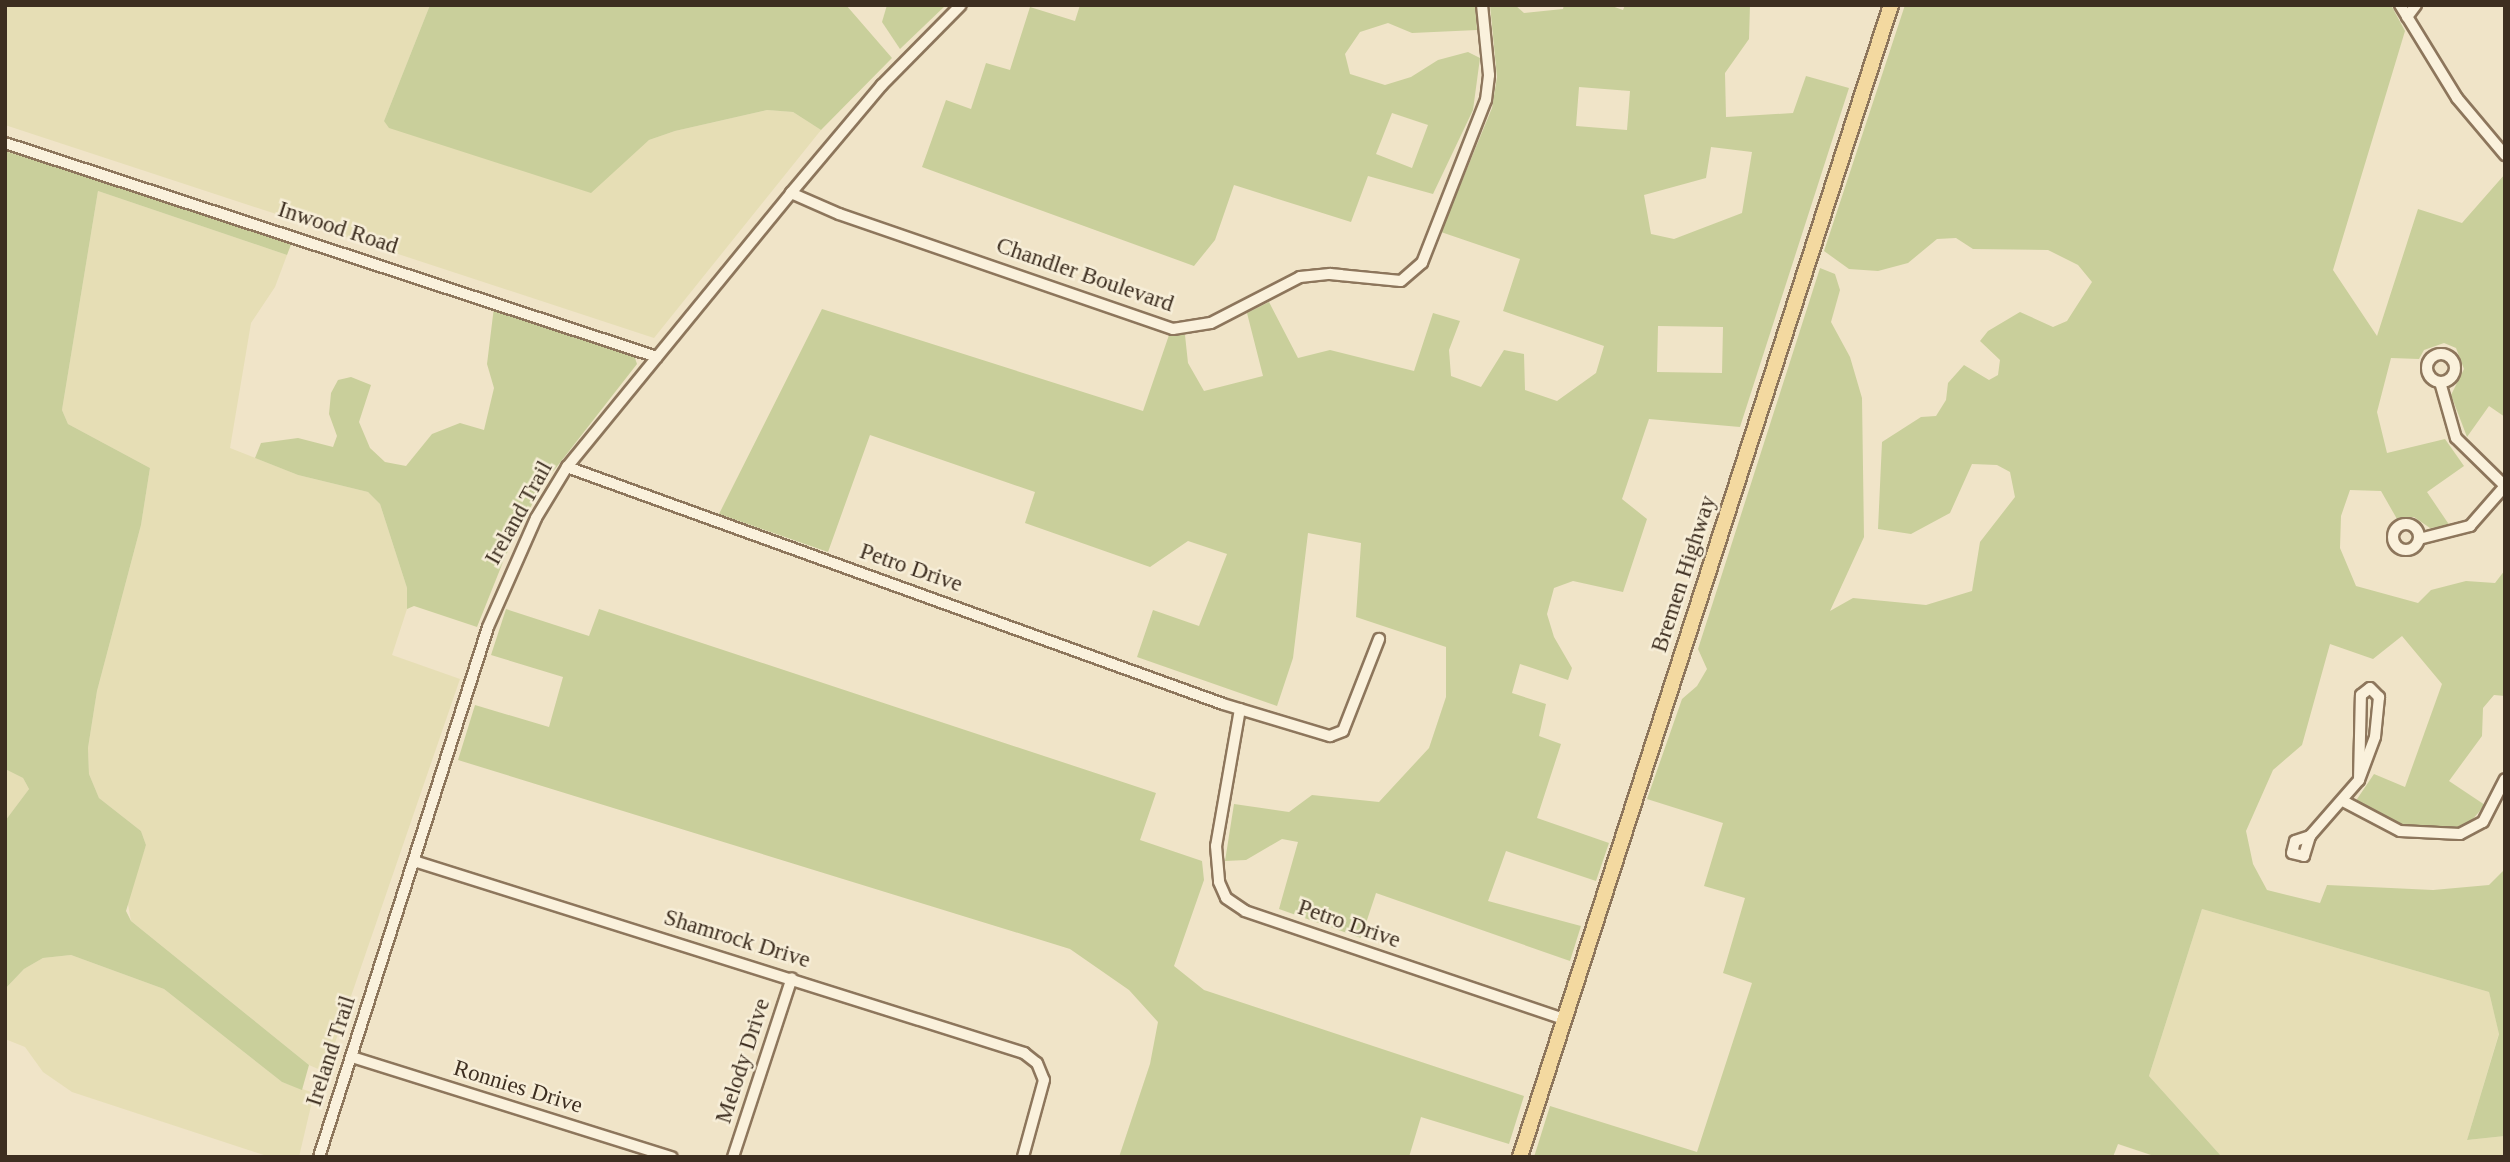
<!DOCTYPE html>
<html>
<head>
<meta charset="utf-8">
<style>
	body { margin:0 }
	#map { position:relative; width:2510px; height:1162px; overflow:hidden; background:#f0e4c8; font-family:Georgia,serif }
	div>[style] { position:absolute }
	[style*='--x'] { left:calc(var(--x)*1px); top:calc(var(--y)*1px); width:calc(var(--w)*1px); rotate:calc(var(--a)*1deg) }
	.farmland>* { inset:0; background:#e6deb5 }
	.green>* { inset:0; background:#c9cf9b }
	.roads { filter:drop-shadow(2px 0 #8d765c) drop-shadow(-2px 0 #8d765c) drop-shadow(0 2px #8d765c) drop-shadow(0 -2px #8d765c) }
	.minor>* { height:10px; margin:-5px; padding:0 5px; transform-origin:5px; border-radius:5px; background:#faf1dc }
	.minor>.ring { margin:-5px; padding:0; box-sizing:content-box; background:none; border:10px solid #faf1dc; border-radius:50% }
	.major>* { height:14px; margin:-7px; padding:0 7px; transform-origin:7px; border-radius:7px; background:#f3d9a0 }
	span { translate:-50% -50%; white-space:nowrap; text-align:center; line-height:1.15; -webkit-text-stroke:5px #f7eed8; paint-order:stroke }
	.street-label { font-size:23px; color:#3d2e20 }
	.frame { position:absolute; inset:0; border:7px solid #3d2e20; pointer-events:none }
</style>
</head>
<body>
<div id="map">
	<div class="farmland">
		<i style="clip-path:polygon(5px 5px,430px 5px,384px 121px,628px 156px,649px 140px,675px 131px,767px 110px,793px 112px,821px 130px,654px 338px,5px 125px)"></i>
		<i style="clip-path:polygon(98px 191px,287px 255px,275px 287px,251px 323px,230px 448px,298px 475px,368px 492px,380px 504px,407px 588px,407px 609px,392px 655px,460px 679px,325px 1072px,309px 1065px,131px 921px,127px 899px,146px 845px,141px 831px,99px 798px,89px 774px,88px 748px,97px 691px,141px 525px,150px 468px,68px 424px,62px 410px)"></i>
		<i style="clip-path:polygon(5px 769px,23px 778px,29px 789px,5px 821px)"></i>
		<i style="clip-path:polygon(2202px 909px,2489px 992px,2499px 1033px,2467px 1140px,2505px 1136px,2505px 1157px,2222px 1157px,2149px 1076px)"></i>
		<i style="clip-path:polygon(71px 955px,164px 989px,282px 1082px,314px 1093px,299px 1157px,270px 1157px,72px 1092px,43px 1072px,25px 1047px,5px 1039px,5px 989px,24px 969px,43px 958px)"></i>
	</div>
	<div class="green">
		<i style="clip-path:polygon(430px 5px,846px 5px,892px 58px,821px 130px,793px 112px,767px 110px,675px 131px,649px 140px,591px 193px,389px 128px,384px 121px)"></i>
		<i style="clip-path:polygon(887px 5px,946px 5px,900px 49px,882px 22px)"></i>
		<i style="clip-path:polygon(evenodd,1080px 5px,1475px 5px,1477px 30px,1412px 33px,1388px 23px,1360px 32px,1345px 54px,1350px 74px,1385px 85px,1411px 77px,1438px 60px,1468px 52px,1480px 58px,1473px 110px,1433px 194px,1368px 176px,1351px 222px,1234px 185px,1215px 240px,1194px 266px,922px 167px,946px 100px,971px 109px,986px 63px,1010px 70px,1030px 7px,1075px 21px,1080px 5px,1392px 113px,1428px 125px,1412px 168px,1376px 154px,1392px 113px)"></i>
		<i style="clip-path:polygon(evenodd,1490px 5px,1515px 5px,1524px 13px,1563px 9px,1564px 5px,1609px 5px,1623px 10px,1625px 5px,1750px 5px,1749px 39px,1725px 73px,1726px 117px,1793px 113px,1806px 76px,1849px 88px,1740px 427px,1649px 419px,1622px 499px,1647px 519px,1623px 592px,1573px 581px,1554px 588px,1547px 614px,1554px 637px,1572px 668px,1568px 680px,1520px 664px,1512px 693px,1546px 704px,1539px 736px,1561px 744px,1537px 818px,1609px 843px,1596px 881px,1506px 851px,1488px 901px,1581px 926px,1570px 961px,1376px 893px,1361px 938px,1279px 909px,1298px 842px,1282px 839px,1246px 860px,1225px 861px,1234px 804px,1289px 812px,1312px 795px,1379px 802px,1429px 748px,1446px 697px,1446px 647px,1356px 617px,1361px 543px,1308px 533px,1293px 658px,1277px 706px,1137px 657px,1153px 610px,1199px 626px,1227px 554px,1188px 541px,1150px 567px,1025px 523px,1035px 492px,870px 435px,828px 552px,719px 514px,822px 309px,1143px 411px,1169px 335px,1185px 335px,1188px 363px,1204px 391px,1263px 376px,1247px 313px,1269px 302px,1298px 358px,1330px 350px,1414px 371px,1433px 313px,1460px 321px,1449px 350px,1451px 376px,1481px 387px,1504px 350px,1524px 354px,1525px 390px,1557px 401px,1596px 373px,1604px 346px,1503px 311px,1520px 259px,1441px 232px,1492px 108px,1497px 77px,1490px 5px,1579px 87px,1630px 91px,1627px 130px,1576px 126px,1579px 87px,1490px 5px,1711px 147px,1752px 152px,1742px 213px,1674px 239px,1651px 234px,1644px 195px,1706px 178px,1711px 147px,1490px 5px,1658px 326px,1723px 327px,1722px 373px,1657px 372px,1658px 326px)"></i>
		<i style="clip-path:polygon(1905px 5px,2391px 5px,2405px 31px,2333px 270px,2377px 336px,2418px 209px,2462px 223px,2505px 174px,2505px 417px,2489px 406px,2467px 437px,2451px 395px,2464px 369px,2456px 348px,2444px 343px,2424px 350px,2419px 359px,2391px 358px,2377px 412px,2387px 453px,2445px 439px,2464px 466px,2427px 492px,2450px 526px,2430px 528px,2414px 517px,2397px 519px,2381px 491px,2350px 490px,2341px 516px,2340px 548px,2356px 586px,2418px 603px,2431px 590px,2466px 581px,2495px 583px,2505px 570px,2505px 696px,2494px 695px,2483px 708px,2482px 736px,2449px 781px,2485px 805px,2472px 820px,2457px 827px,2423px 826px,2401px 825px,2355px 802px,2374px 774px,2405px 787px,2442px 684px,2402px 636px,2373px 659px,2330px 644px,2302px 745px,2273px 770px,2246px 831px,2253px 864px,2267px 890px,2320px 903px,2327px 885px,2433px 890px,2489px 885px,2505px 869px,2505px 1136px,2467px 1140px,2499px 1034px,2489px 992px,2202px 909px,2149px 1076px,2222px 1157px,2157px 1157px,2118px 1144px,2113px 1157px,1534px 1157px,1550px 1106px,1697px 1152px,1752px 983px,1723px 973px,1745px 898px,1704px 886px,1723px 823px,1647px 799px,1682px 699px,1697px 686px,1707px 669px,1698px 649px,1820px 268px,1835px 274px,1840px 290px,1831px 322px,1850px 357px,1862px 398px,1864px 537px,1830px 611px,1853px 598px,1926px 605px,1972px 591px,1980px 542px,2015px 497px,2010px 472px,1997px 465px,1972px 464px,1950px 513px,1911px 534px,1878px 529px,1882px 442px,1921px 417px,1936px 416px,1946px 400px,1948px 383px,1964px 365px,1989px 380px,1998px 375px,2000px 360px,1980px 341px,1988px 331px,2020px 312px,2053px 327px,2067px 321px,2092px 282px,2078px 265px,2048px 250px,1973px 249px,1956px 238px,1937px 239px,1908px 263px,1878px 271px,1849px 269px,1824px 251px)"></i>
		<i style="clip-path:polygon(5px 151px,292px 242px,287px 255px,98px 191px,62px 410px,68px 424px,150px 468px,141px 525px,97px 691px,88px 748px,89px 774px,99px 798px,141px 831px,146px 845px,126px 911px,131px 921px,309px 1065px,302px 1090px,282px 1082px,164px 989px,71px 955px,43px 958px,24px 969px,5px 989px,5px 821px,29px 789px,23px 778px,5px 769px)"></i>
		<i style="clip-path:polygon(494px 307px,634px 355px,637px 364px,541px 487px,505px 557px,477px 627px,414px 606px,407px 609px,407px 588px,380px 504px,368px 492px,298px 475px,255px 458px,261px 443px,298px 438px,333px 447px,337px 436px,329px 414px,331px 393px,338px 380px,351px 377px,371px 385px,359px 422px,370px 448px,385px 462px,406px 466px,432px 434px,460px 423px,484px 430px,494px 388px,487px 364px)"></i>
		<i style="clip-path:polygon(506px 609px,589px 636px,599px 609px,1156px 793px,1140px 840px,1202px 861px,1204px 880px,1174px 966px,1204px 990px,1524px 1096px,1509px 1144px,1421px 1117px,1409px 1157px,1119px 1157px,1150px 1064px,1158px 1022px,1129px 990px,1070px 949px,458px 760px,475px 705px,549px 727px,563px 677px,491px 655px)"></i>
	</div>
	<div class="roads">
		<div class="minor">
			<i style="--x:2400;--y:5;--w:109;--a:58.5"></i>
			<i style="--x:2457;--y:98;--w:75;--a:49.9"></i>
			<i style="--x:2407;--y:17;--w:15;--a:-53"></i>
			<i style="--x:5;--y:143;--w:686;--a:18.17"></i>
			<i style="--x:791;--y:193;--w:52;--a:23.6"></i>
			<i style="--x:839;--y:214;--w:353;--a:19"></i>
			<i style="--x:1173;--y:329;--w:38;--a:-9"></i>
			<i style="--x:1211;--y:323;--w:100;--a:-27.3"></i>
			<i style="--x:1300;--y:277;--w:30;--a:-6"></i>
			<i style="--x:1330;--y:274;--w:71;--a:5.6"></i>
			<i style="--x:1401;--y:281;--w:28;--a:-41"></i>
			<i style="--x:1422;--y:263;--w:175;--a:-68.6"></i>
			<i style="--x:1486;--y:100;--w:25;--a:-83"></i>
			<i style="--x:1489;--y:75;--w:70;--a:-95.7"></i>
			<i class="ring" style="left:2427px;top:354px;width:18px;height:18px"></i>
			<i style="--x:2440;--y:382;--w:58;--a:74.1"></i>
			<i style="--x:2456;--y:438;--w:69;--a:44.4"></i>
			<i style="--x:567;--y:467;--w:697;--a:19.86"></i>
			<i style="--x:1223;--y:704;--w:112;--a:16.7"></i>
			<i style="--x:1330;--y:736;--w:14;--a:-21"></i>
			<i style="--x:1343;--y:731;--w:99;--a:-68.6"></i>
			<i class="ring" style="left:2393px;top:524px;width:16px;height:16px"></i>
			<i style="--x:2419;--y:539;--w:53;--a:-14.3"></i>
			<i style="--x:2470;--y:526;--w:53;--a:-48.8"></i>
			<i style="--x:2370;--y:688;--w:13;--a:45"></i>
			<i style="--x:2379;--y:697;--w:40;--a:95.7"></i>
			<i style="--x:2375;--y:737;--w:46;--a:110.4"></i>
			<i style="--x:2359;--y:780;--w:85;--a:-88.7"></i>
			<i style="--x:2361;--y:695;--w:11;--a:-38"></i>
			<i style="--x:1240;--y:709;--w:139;--a:99.9"></i>
			<i style="--x:1216;--y:846;--w:36;--a:85"></i>
			<i style="--x:1219;--y:882;--w:17;--a:66"></i>
			<i style="--x:1226;--y:898;--w:23;--a:34"></i>
			<i style="--x:1245;--y:911;--w:337;--a:18.7"></i>
			<i style="--x:2343;--y:801;--w:64;--a:27.8"></i>
			<i style="--x:2400;--y:831;--w:60;--a:2.9"></i>
			<i style="--x:2460;--y:834;--w:26;--a:-28"></i>
			<i style="--x:2483;--y:822;--w:48;--a:-62.9"></i>
			<i style="--x:2310;--y:836;--w:74;--a:-48.8"></i>
			<i style="--x:2310;--y:836;--w:21;--a:107"></i>
			<i style="--x:2304;--y:856;--w:12;--a:-166"></i>
			<i style="--x:2292;--y:853;--w:12;--a:-76"></i>
			<i style="--x:2295;--y:841;--w:16;--a:-18"></i>
			<i style="--x:414;--y:861;--w:640;--a:17.47"></i>
			<i style="--x:1024;--y:1053;--w:16;--a:38"></i>
			<i style="--x:1037;--y:1063;--w:18;--a:68"></i>
			<i style="--x:1044;--y:1080;--w:80;--a:105.3"></i>
			<i style="--x:352;--y:1057;--w:335;--a:17.4"></i>
			<i style="--x:319;--y:1157;--w:556;--a:-72.31"></i>
			<i style="--x:488;--y:627;--w:119;--a:-66.2"></i>
			<i style="--x:536;--y:518;--w:60;--a:-58.7"></i>
			<i style="--x:567;--y:467;--w:354;--a:-50.7"></i>
			<i style="--x:791;--y:193;--w:141;--a:-49.9"></i>
			<i style="--x:882;--y:85;--w:112;--a:-45.4"></i>
			<i style="--x:733;--y:1157;--w:188;--a:-71.8"></i>
		</div>
		<div class="major">
			<i style="--x:1520;--y:1157;--w:1210;--a:-72.15"></i>
		</div>
	</div>
	<div class="street-label">
		<span style="left:338px;top:228px;rotate:18deg">Inwood Road</span>
		<span style="left:1085px;top:275px;rotate:19deg">Chandler Boulevard</span>
		<span style="left:519px;top:513px;rotate:-61deg">Ireland Trail</span>
		<span style="left:911px;top:568px;rotate:19deg">Petro Drive</span>
		<span style="left:1684px;top:574px;rotate:-72deg">Bremen Highway</span>
		<span style="left:1349px;top:924px;rotate:19deg">Petro Drive</span>
		<span style="left:737px;top:939px;rotate:17deg">Shamrock Drive</span>
		<span style="left:331px;top:1051px;rotate:-72deg">Ireland Trail</span>
		<span style="left:743px;top:1061px;rotate:-72deg">Melody Drive</span>
		<span style="left:518px;top:1087px;rotate:17deg">Ronnies Drive</span>
	</div>
	<div class="frame"></div>
</div>
</body>
</html>
